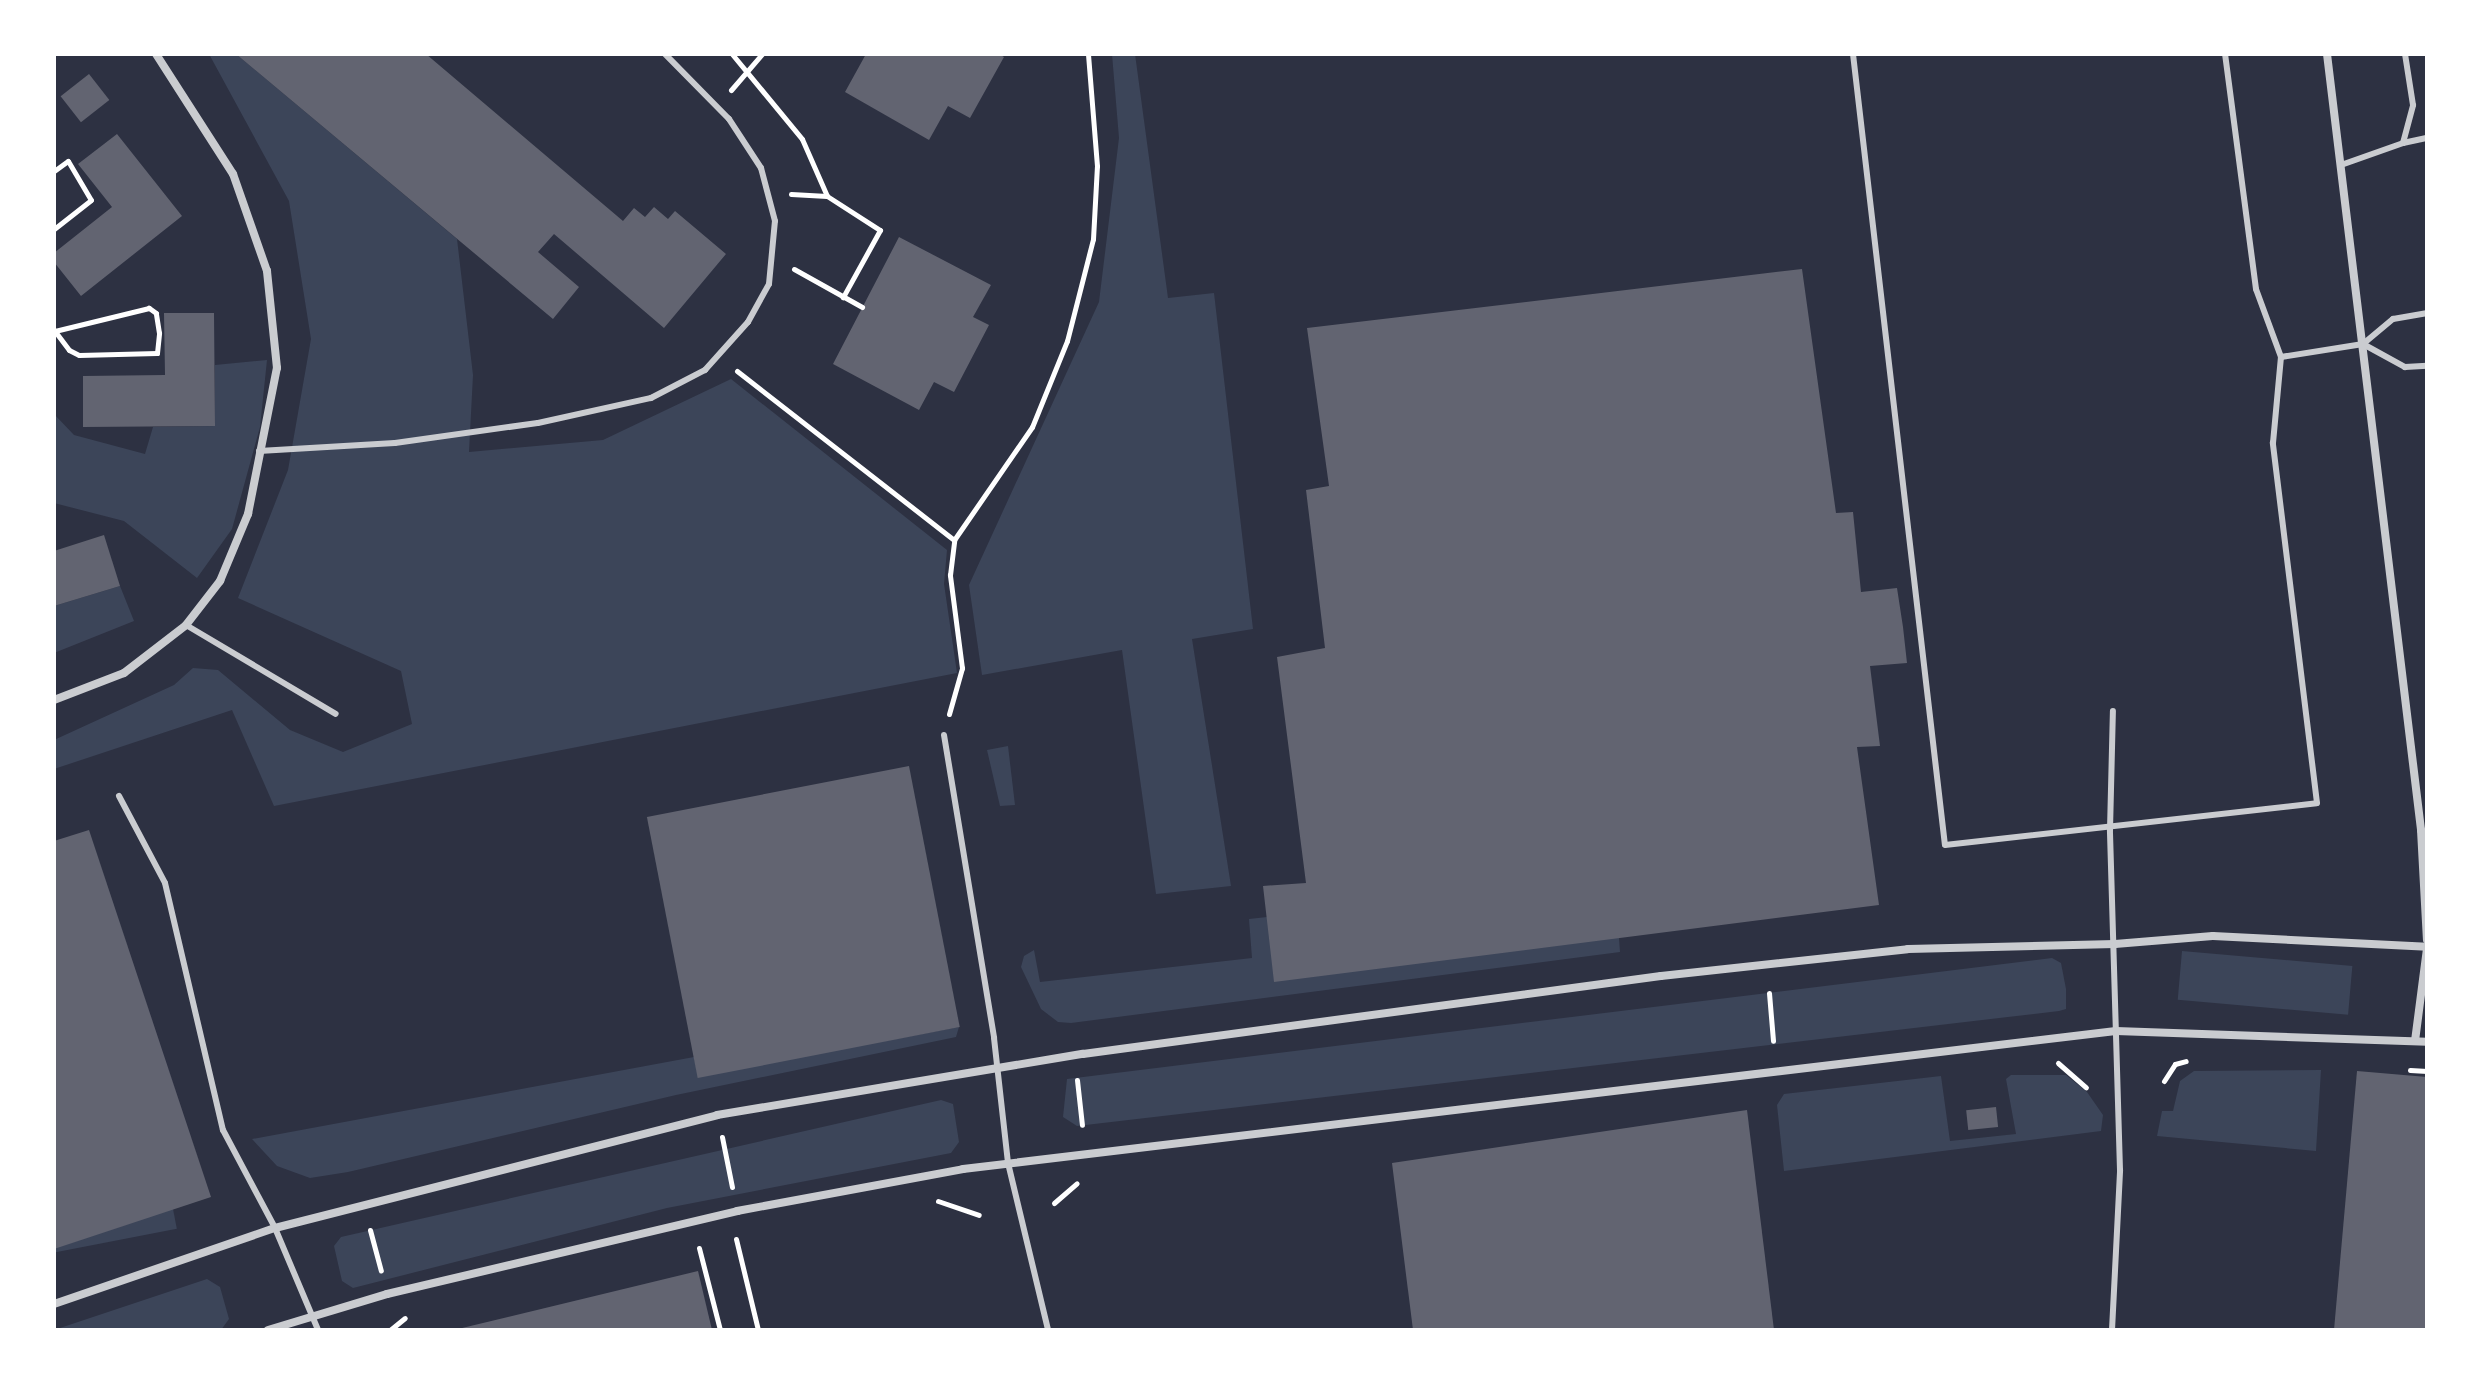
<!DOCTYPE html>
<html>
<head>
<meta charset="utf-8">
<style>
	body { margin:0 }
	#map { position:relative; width:2481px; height:1384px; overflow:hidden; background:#2d3142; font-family:"Noto Sans",sans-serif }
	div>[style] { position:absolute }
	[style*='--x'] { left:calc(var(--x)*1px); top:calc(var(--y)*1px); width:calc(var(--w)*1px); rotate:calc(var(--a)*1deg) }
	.green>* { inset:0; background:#3c4559; transform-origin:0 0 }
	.building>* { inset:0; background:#626471; transform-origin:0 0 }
	.path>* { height:5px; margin:-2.5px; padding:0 2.5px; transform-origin:2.5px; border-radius:2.5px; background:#fff }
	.service>* { height:6px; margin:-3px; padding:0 3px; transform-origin:3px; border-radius:3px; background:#caccd0 }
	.minor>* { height:8px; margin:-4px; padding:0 4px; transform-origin:4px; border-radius:4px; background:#caccd0 }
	span { translate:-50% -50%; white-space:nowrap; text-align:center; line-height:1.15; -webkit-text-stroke:6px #fff; paint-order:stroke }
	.frame { position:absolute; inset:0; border:56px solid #fff; pointer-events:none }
</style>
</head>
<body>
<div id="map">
	<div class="green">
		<i style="clip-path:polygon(209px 54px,236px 54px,457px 239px,473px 375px,469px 452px,603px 440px,731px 379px,947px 550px,944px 584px,957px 673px,274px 806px,232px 710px,54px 769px,54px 740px,174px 685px,193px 668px,218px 670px,290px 730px,343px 752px,412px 724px,401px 671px,238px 598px,288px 470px,311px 339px,289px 201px)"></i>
		<i style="clip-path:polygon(1112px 54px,1135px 54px,1168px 298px,1214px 293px,1253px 629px,1192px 639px,1231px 886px,1156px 894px,1122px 650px,982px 675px,969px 585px,1099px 302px,1119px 138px)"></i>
		<i style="clip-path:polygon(267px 360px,260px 427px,232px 529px,197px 578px,124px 521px,54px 503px,54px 414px,74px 435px,145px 454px,153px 427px,215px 426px,215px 365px)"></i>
		<i style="clip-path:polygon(120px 586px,134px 621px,54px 653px,54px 606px)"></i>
		<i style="clip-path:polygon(1008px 746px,1015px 805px,1000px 806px,987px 750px)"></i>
		<i style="clip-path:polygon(1267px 917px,1619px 938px,1620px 952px,1071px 1023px,1058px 1022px,1041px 1009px,1021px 967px,1024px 956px,1034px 950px,1040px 982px,1252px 958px,1249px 919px)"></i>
		<i style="left:2182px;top:951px;width:171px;height:49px;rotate:5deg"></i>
		<i style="clip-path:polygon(2052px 958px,2061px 963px,2066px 989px,2066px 1009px,2059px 1011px,1077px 1126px,1063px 1117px,1067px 1079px)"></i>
		<i style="clip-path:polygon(959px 1027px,956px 1037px,676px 1095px,348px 1172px,310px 1178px,277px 1166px,252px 1139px,694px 1057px,698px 1076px)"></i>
		<i style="clip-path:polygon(2321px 1070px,2316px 1151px,2157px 1136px,2162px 1111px,2173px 1111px,2180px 1081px,2194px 1071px)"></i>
		<i style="clip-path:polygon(2011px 1075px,2066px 1075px,2087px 1092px,2103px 1115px,2101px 1131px,1784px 1171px,1777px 1105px,1784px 1094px,1941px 1076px,1950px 1141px,2016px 1134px,2006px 1079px)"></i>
		<i style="clip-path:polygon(941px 1100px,953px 1104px,959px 1142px,951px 1153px,667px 1208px,353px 1288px,342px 1281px,334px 1246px,341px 1237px)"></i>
		<i style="left:173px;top:1209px;width:20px;height:126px;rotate:79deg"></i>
		<i style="clip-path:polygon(207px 1279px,220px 1287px,229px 1319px,221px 1330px,54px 1330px)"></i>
	</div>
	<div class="building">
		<i style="clip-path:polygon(236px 54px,426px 54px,623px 221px,634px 208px,645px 217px,654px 207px,668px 219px,675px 211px,726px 254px,664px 328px,554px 234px,538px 252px,579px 287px,553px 319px)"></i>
		<i style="clip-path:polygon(866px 54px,999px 54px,1004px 57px,970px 118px,948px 106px,929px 140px,845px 92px)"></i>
		<i style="left:89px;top:74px;width:33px;height:36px;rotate:52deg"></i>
		<i style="clip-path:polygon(117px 134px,182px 216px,81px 296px,54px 262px,54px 253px,112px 207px,78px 164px)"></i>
		<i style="clip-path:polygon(899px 237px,991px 285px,973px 317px,989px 325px,954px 392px,934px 382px,919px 410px,833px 364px)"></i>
		<i style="clip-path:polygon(1802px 269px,1836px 513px,1853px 512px,1861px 592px,1897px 588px,1903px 627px,1907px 663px,1870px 666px,1880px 746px,1857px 747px,1879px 905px,1274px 982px,1263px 886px,1306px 883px,1277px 657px,1325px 648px,1306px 490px,1329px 486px,1307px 328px)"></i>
		<i style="clip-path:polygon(164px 313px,214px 313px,215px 426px,83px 427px,83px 376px,165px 375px)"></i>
		<i style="clip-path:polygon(104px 535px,120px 586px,54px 606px,54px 551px)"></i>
		<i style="left:909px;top:766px;width:266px;height:267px;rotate:79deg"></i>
		<i style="clip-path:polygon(89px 830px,211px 1197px,54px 1249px,54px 841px)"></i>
		<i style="clip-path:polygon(2357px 1071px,2427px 1077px,2427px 1330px,2334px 1330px)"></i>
		<i style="left:1996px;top:1107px;width:20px;height:30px;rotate:84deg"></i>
		<i style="clip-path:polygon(1747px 1110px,1774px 1330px,1413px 1330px,1392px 1163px)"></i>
		<i style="clip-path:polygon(698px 1271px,712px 1330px,458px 1330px,458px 1329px)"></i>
	</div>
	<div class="path">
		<i style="--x:732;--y:54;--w:110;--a:50.5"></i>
		<i style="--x:802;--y:139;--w:62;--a:66.3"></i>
		<i style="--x:731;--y:90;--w:48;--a:-49.3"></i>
		<i style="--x:54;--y:171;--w:17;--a:-36"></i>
		<i style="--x:68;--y:161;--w:45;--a:59.5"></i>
		<i style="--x:91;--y:200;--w:47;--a:141.9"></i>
		<i style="--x:791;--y:194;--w:36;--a:3"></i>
		<i style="--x:827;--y:196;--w:63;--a:32.7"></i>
		<i style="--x:880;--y:230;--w:77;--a:118.9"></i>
		<i style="--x:794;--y:269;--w:78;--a:29.2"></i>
		<i style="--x:54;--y:330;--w:25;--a:53"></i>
		<i style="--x:69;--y:350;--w:11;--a:27"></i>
		<i style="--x:79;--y:355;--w:78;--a:-1.5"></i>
		<i style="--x:157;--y:353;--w:20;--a:-84"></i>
		<i style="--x:159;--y:333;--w:20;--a:-99"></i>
		<i style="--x:156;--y:313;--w:9;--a:-144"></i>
		<i style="--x:149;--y:308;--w:97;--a:166.3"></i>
		<i style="--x:737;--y:371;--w:275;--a:37.9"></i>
		<i style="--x:949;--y:714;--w:48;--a:-74.2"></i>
		<i style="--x:962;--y:668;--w:94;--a:-97.4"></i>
		<i style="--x:950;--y:575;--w:35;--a:-83"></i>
		<i style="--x:954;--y:540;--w:137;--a:-55.4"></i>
		<i style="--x:1032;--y:427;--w:93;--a:-67.9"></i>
		<i style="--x:1067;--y:341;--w:105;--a:-75.7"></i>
		<i style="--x:1093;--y:239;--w:73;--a:-86.9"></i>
		<i style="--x:1097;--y:166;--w:112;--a:-94.6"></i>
		<i style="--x:1769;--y:993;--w:48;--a:85.2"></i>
		<i style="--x:2058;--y:1063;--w:37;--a:41"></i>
		<i style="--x:2410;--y:1070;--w:17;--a:3"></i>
		<i style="--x:1077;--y:1080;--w:45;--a:83.7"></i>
		<i style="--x:2164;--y:1081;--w:20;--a:-57"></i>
		<i style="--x:2175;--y:1064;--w:11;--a:-15"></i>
		<i style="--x:722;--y:1137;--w:51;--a:78.7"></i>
		<i style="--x:938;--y:1201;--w:43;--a:18.9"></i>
		<i style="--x:1054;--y:1203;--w:30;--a:-41"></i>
		<i style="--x:370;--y:1230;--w:42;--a:75"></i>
		<i style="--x:736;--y:1239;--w:94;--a:76.4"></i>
		<i style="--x:699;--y:1248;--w:85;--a:75.6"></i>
		<i style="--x:390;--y:1330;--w:19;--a:-39"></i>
	</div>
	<div class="service">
		<i style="--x:1853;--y:54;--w:796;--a:83.37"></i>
		<i style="--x:1945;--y:845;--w:374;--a:-6.4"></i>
		<i style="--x:2317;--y:803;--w:363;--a:-97"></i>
		<i style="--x:2273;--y:443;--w:86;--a:-84.7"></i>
		<i style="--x:2281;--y:357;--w:72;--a:-110.2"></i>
		<i style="--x:2256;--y:289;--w:237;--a:-97.5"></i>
		<i style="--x:2403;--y:143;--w:25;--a:-12"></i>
		<i style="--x:2341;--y:165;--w:66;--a:-19.5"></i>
		<i style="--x:2403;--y:143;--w:39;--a:-75"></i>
		<i style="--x:2413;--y:105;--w:52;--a:-98.9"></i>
		<i style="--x:2363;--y:344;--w:48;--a:28.7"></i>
		<i style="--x:2405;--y:367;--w:22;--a:-3"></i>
		<i style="--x:2281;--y:357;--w:83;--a:-9"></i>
		<i style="--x:2363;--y:344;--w:39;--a:-40"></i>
		<i style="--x:2393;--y:319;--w:35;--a:-10"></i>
		<i style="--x:259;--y:451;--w:136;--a:-3.4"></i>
		<i style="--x:395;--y:443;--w:144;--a:-8"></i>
		<i style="--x:538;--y:423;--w:116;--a:-12.5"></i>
		<i style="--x:651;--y:398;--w:61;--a:-27.4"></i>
		<i style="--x:705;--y:370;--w:64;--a:-48.1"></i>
		<i style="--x:748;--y:322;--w:43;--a:-61.1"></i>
		<i style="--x:769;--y:284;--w:63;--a:-84.6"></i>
		<i style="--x:775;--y:221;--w:55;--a:-104.8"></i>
		<i style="--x:761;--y:168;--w:59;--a:-123.1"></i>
		<i style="--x:729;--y:119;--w:91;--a:-134.6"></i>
		<i style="--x:186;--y:625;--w:174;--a:30.7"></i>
		<i style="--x:944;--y:735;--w:307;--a:80.6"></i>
		<i style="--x:994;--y:1038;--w:126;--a:83.6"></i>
		<i style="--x:1008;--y:1163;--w:172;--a:76.5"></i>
		<i style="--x:119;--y:796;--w:98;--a:62.1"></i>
		<i style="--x:165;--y:883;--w:254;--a:76.8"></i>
		<i style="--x:223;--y:1130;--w:111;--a:62"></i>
		<i style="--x:275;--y:1228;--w:111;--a:67.1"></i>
		<i style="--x:2112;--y:1330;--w:160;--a:-87.1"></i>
		<i style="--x:2120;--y:1170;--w:340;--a:-91.7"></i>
		<i style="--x:2110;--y:830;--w:119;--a:-88.6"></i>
	</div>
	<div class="minor">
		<i style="--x:2327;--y:54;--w:782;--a:83.09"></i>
		<i style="--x:2421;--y:830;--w:110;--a:86.9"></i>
		<i style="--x:54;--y:700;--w:75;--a:-21.1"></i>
		<i style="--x:124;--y:673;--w:78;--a:-37.7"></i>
		<i style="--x:186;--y:625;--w:56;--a:-52.3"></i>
		<i style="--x:220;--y:581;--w:73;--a:-67.3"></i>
		<i style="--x:248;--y:514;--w:149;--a:-78.8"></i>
		<i style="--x:277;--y:368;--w:98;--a:-95.9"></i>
		<i style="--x:267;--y:271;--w:103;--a:-109.3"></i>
		<i style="--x:233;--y:174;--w:143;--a:-122.7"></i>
		<i style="--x:2415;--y:1041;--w:94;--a:-82.6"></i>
		<i style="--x:54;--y:1304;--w:234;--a:-19"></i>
		<i style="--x:275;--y:1228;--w:456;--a:-14.3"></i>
		<i style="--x:717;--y:1115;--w:371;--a:-9.5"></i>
		<i style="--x:1083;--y:1054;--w:583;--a:-7.69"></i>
		<i style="--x:1661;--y:976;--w:248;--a:-6.2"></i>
		<i style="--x:1908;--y:949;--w:207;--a:-1.4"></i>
		<i style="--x:2115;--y:944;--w:98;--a:-4.7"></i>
		<i style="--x:2213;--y:936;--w:214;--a:2.9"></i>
		<i style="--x:268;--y:1330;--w:124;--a:-16.8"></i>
		<i style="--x:387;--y:1294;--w:360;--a:-13.3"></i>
		<i style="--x:737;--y:1211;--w:230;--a:-10.5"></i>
		<i style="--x:963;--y:1169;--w:1161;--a:-6.83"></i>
		<i style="--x:2116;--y:1031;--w:311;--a:2"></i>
	</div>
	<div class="frame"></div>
</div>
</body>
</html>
